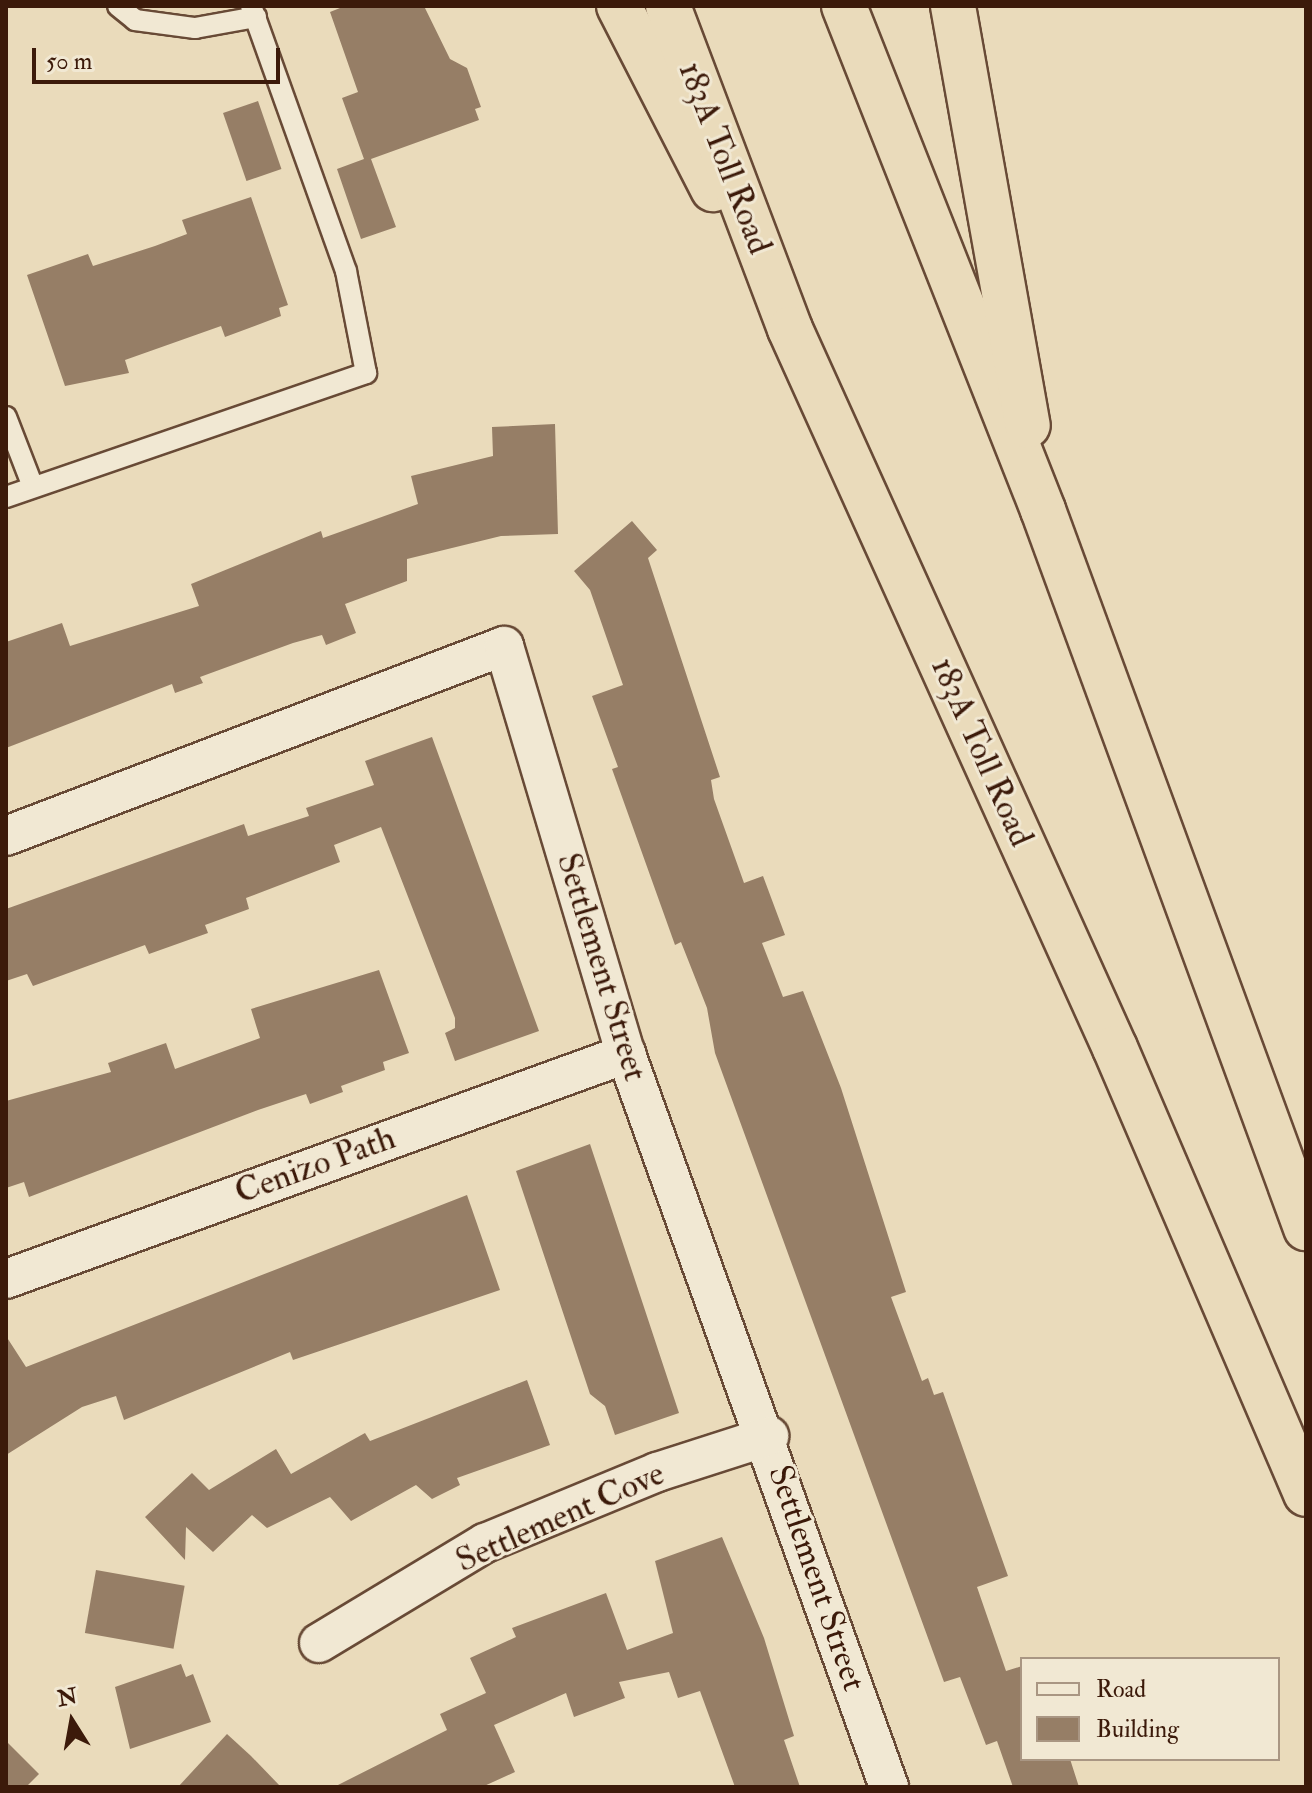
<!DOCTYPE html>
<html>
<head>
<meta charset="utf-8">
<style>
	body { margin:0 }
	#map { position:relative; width:1312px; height:1793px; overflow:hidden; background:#eadbbb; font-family:"IM FELL Double Pica",serif }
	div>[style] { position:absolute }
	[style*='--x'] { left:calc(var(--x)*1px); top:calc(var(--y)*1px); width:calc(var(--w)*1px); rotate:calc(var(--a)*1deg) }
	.building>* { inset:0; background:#967e66; transform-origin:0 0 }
	.roads { filter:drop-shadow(2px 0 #684a36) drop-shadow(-2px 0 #684a36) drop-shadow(0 2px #684a36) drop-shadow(0 -2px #684a36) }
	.lane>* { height:20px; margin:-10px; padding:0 10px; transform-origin:10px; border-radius:10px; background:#f1e8d3 }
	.street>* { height:38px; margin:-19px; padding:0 19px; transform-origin:19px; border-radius:19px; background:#f1e8d3 }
	.highway>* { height:44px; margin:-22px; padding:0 22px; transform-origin:22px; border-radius:22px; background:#eadbbb }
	span { translate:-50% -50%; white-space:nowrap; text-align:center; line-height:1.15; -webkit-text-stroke:6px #f1e8d3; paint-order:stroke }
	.street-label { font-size:34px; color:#3c1a0a }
	.frame { position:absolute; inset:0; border:8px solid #3c1a0a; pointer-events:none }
	.legend { position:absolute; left:1020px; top:1657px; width:260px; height:104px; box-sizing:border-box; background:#f1e8d3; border:2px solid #a99683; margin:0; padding:10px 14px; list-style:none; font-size:24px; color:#3c1a0a }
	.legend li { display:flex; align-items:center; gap:16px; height:40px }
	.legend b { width:40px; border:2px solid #a99683 }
	.north { position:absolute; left:32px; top:1681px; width:80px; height:80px; -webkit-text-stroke:6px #f1e8d3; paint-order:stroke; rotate:349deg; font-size:22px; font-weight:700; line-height:32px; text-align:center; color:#3c1a0a }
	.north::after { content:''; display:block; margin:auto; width:28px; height:36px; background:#3c1a0a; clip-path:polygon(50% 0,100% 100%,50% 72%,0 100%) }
	.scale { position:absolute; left:32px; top:48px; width:248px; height:36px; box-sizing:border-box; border:4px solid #3c1a0a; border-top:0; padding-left:10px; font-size:24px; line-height:28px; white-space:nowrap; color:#3c1a0a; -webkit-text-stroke:6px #f1e8d3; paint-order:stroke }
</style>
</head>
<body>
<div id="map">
	<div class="building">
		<i style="clip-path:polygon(345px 6px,424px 6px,450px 59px,467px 68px,481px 107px,475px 109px,479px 120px,371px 159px,396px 227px,361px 239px,337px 169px,364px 159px,342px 98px,358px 92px,330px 12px)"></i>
		<i style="left:258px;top:101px;width:72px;height:37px;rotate:71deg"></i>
		<i style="clip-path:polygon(251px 197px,288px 305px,279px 308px,281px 316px,225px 337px,221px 326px,125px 360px,129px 373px,65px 386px,27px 275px,88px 254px,93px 266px,155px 246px,187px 234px,182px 220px)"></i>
		<i style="clip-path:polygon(555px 424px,558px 534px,501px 536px,407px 559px,407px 581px,345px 604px,356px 633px,326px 645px,322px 635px,293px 643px,200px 677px,203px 683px,175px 693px,172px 684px,6px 748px,6px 642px,62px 623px,70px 646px,199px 606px,191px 584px,321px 531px,323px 538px,418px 504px,411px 476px,493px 456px,492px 427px)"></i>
		<i style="clip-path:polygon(632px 521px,657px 550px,648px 558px,720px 777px,711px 780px,714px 799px,744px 883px,763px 876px,785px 935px,762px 943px,783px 997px,803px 991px,841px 1088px,906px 1292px,891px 1297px,922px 1381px,928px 1378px,934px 1395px,943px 1392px,1008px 1576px,977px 1587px,1006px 1671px,1022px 1666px,1022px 1759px,1070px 1759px,1079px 1787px,1013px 1787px,997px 1741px,986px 1745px,960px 1677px,944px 1682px,715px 1053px,707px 1008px,681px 942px,675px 945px,612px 769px,618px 767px,592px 696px,623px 685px,590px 590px,574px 571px)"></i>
		<i style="clip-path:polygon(432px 737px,539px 1031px,455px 1061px,445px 1033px,455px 1028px,455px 1018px,381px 827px,334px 845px,340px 862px,246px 898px,249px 909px,205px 925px,208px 933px,149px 954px,145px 945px,33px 986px,27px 974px,6px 981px,6px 909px,244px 824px,248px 836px,309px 816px,306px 808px,374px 785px,365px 761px)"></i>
		<i style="clip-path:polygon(379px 970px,409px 1053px,383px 1062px,385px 1070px,341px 1086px,343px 1092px,310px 1104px,306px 1094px,258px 1110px,29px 1197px,24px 1182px,6px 1188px,6px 1101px,111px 1072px,108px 1063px,166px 1043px,175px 1069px,260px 1038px,251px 1009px)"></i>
		<i style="clip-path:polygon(590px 1144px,679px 1413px,615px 1435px,605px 1406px,590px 1394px,516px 1171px)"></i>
		<i style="clip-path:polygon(467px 1195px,500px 1290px,293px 1360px,290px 1352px,124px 1420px,116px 1396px,82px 1407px,6px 1455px,6px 1336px,26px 1367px)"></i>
		<i style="clip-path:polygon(527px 1380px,550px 1445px,457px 1478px,460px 1485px,432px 1499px,416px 1485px,351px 1521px,330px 1497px,267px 1528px,252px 1515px,213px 1552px,186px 1527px,185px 1560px,145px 1517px,192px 1473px,209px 1490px,276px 1449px,291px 1474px,365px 1433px,370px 1441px)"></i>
		<i style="clip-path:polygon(722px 1537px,764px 1638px,794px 1736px,784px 1740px,800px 1787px,735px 1787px,700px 1691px,678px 1698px,669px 1672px,619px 1682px,625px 1698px,574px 1717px,566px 1693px,494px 1725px,515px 1772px,482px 1787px,334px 1787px,447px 1730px,440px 1714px,486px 1693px,470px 1658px,516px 1637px,512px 1628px,606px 1593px,627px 1650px,673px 1633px,655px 1561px)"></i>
		<i style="left:96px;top:1570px;width:90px;height:64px;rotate:10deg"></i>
		<i style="clip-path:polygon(181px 1664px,186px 1677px,193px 1674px,211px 1722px,130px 1749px,115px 1687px)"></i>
		<i style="clip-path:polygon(227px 1734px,251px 1756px,281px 1787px,178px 1787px)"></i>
		<i style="clip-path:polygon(6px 1741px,39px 1774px,26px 1787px,6px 1787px)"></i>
	</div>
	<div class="roads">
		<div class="lane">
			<i style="--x:118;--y:6;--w:22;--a:39"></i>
			<i style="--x:135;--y:20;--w:61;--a:7.6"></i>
			<i style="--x:195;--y:28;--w:62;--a:-10.2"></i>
			<i style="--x:6;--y:417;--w:75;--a:68.9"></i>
			<i style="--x:6;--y:497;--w:381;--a:-19"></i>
			<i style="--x:366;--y:373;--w:104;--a:-101.1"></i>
			<i style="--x:346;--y:271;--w:282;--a:-109.7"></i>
		</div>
		<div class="street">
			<i style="--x:6;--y:836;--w:533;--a:-20.88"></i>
			<i style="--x:504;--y:646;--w:426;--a:73.4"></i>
			<i style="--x:626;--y:1054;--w:779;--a:70.26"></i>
			<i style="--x:6;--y:1279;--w:660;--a:-19.95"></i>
			<i style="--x:319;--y:1643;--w:194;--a:-31.1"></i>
			<i style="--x:485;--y:1543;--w:186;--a:-22.4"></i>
			<i style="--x:657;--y:1472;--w:118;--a:-17.8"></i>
		</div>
		<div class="highway">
			<i style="--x:619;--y:6;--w:206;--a:62.8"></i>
			<i style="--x:668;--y:6;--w:345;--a:69.3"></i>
			<i style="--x:790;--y:329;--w:789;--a:65.68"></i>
			<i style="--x:1115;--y:1048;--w:485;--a:66.8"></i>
			<i style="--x:844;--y:6;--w:542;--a:68.45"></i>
			<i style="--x:1043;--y:510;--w:765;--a:69.88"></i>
			<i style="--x:953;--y:6;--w:426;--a:79.9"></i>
		</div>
	</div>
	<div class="street-label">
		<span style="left:725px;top:158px;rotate:69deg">183A Toll Road</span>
		<span style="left:982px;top:752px;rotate:66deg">183A Toll Road</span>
		<span style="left:602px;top:967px;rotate:73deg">Settlement Street</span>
		<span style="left:315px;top:1165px;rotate:-20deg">Cenizo Path</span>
		<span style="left:560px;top:1517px;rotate:-24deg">Settlement Cove</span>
		<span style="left:817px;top:1578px;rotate:71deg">Settlement Street</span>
	</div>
	<div class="frame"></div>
	<ul class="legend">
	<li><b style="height:10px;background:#f1e8d3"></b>Road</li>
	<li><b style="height:22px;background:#967e66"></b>Building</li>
	</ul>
	<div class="north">N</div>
	<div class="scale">50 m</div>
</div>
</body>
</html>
